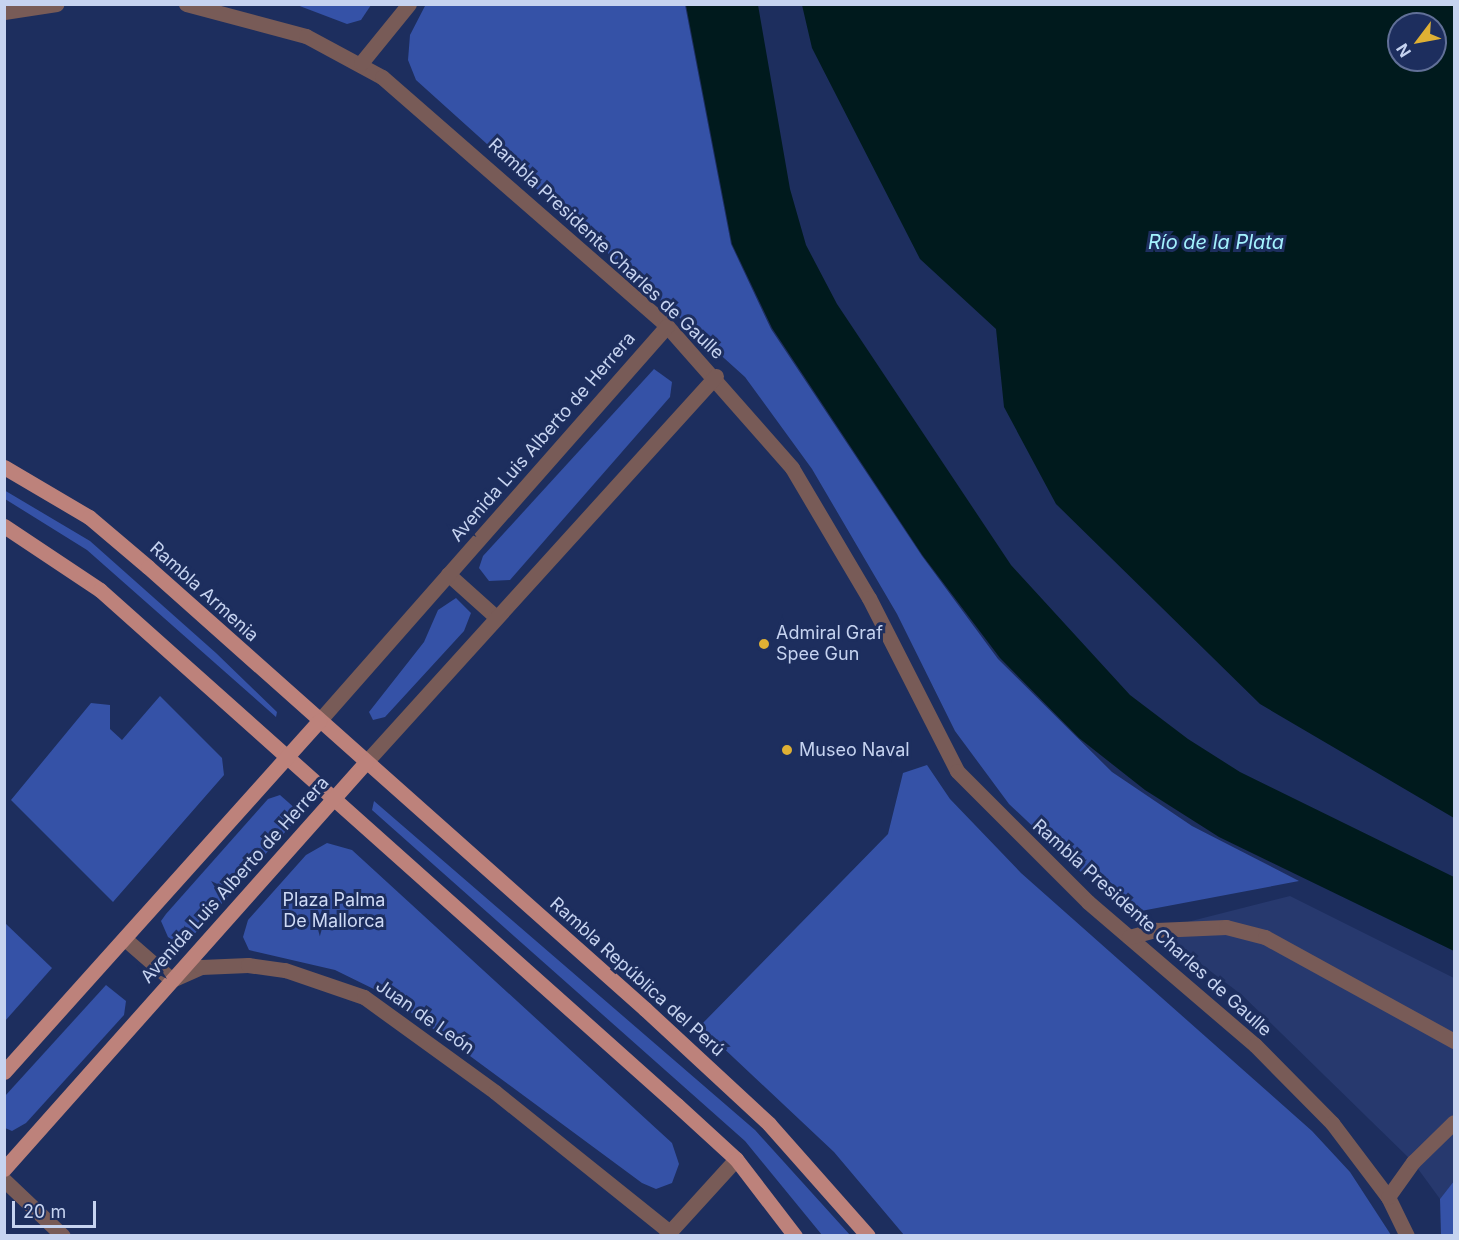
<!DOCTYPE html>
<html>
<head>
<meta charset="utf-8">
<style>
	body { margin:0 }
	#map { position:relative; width:1459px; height:1240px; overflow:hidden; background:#1d2e5e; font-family:Inter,sans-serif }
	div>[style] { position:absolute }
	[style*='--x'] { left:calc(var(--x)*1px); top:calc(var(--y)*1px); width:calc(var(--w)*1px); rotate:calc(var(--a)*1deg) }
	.built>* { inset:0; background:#27396e }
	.green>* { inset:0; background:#3552a7 }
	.water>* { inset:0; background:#001a1d }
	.minor>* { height:15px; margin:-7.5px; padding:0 7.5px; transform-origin:7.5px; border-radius:7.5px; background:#785b57 }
	.major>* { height:15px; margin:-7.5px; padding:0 7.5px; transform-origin:7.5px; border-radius:7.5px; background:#bd827b }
	.dots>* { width:16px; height:16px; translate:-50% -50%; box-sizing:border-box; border:3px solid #1d2e5e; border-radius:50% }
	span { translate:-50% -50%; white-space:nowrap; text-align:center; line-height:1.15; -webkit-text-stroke:6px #1d2e5e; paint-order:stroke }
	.street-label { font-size:18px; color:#c6d3f0 }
	.poi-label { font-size:18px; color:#c6d3f0 }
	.left { translate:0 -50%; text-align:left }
	.park-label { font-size:18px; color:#cfdbf6 }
	.water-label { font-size:20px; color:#a3f2fd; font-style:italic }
	.frame { position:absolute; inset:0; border:6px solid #c6d3f0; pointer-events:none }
	.north { position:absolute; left:1387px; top:12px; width:60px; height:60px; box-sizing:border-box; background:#1d2e5e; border:2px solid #617098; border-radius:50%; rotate:238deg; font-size:16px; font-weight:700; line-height:24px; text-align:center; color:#c6d3f0 }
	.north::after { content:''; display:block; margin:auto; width:21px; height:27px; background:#dfb034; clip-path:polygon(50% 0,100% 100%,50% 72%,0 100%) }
	.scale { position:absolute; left:12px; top:1201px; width:84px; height:27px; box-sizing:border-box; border:3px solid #c6d3f0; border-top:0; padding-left:8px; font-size:18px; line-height:21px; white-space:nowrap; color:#c6d3f0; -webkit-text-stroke:4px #1d2e5e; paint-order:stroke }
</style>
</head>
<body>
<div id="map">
	<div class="built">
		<i style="clip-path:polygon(1290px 896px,1454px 978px,1454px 1181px,1440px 1199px,1413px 1162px,1242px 995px,1156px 930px)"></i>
	</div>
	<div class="green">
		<i style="clip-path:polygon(426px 4px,685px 5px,731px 244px,771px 329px,922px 556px,998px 659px,1112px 772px,1192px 826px,1299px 881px,1141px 911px,1092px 865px,1082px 873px,1009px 804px,955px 731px,897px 614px,812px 469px,745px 377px,416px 80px,408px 60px,410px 35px)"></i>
		<i style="clip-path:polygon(297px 5px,371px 5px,361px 20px,347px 24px)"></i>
		<i style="clip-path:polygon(654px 369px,672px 382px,670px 397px,510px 580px,489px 581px,479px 568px,483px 556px)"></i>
		<i style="clip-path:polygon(4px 490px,90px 541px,216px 653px,277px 712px,276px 717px,87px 550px,5px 499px)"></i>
		<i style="clip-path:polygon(456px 598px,471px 613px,464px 631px,385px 717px,373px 720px,369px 712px,424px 642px,438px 610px)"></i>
		<i style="clip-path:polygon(160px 696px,222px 758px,224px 775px,113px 902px,11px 800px,91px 703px,110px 705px,110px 729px,122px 740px)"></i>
		<i style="clip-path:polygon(927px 765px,950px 799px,1021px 873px,1312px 1131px,1350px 1172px,1391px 1235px,904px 1235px,834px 1152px,700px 1026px,888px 834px,903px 773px)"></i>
		<i style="clip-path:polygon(280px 795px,297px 810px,294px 822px,191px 938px,176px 942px,168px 937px,161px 921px,166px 914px,268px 799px)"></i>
		<i style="clip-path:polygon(374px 801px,755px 1130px,850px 1235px,822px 1235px,745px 1141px,372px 810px)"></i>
		<i style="clip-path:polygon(327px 843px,352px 850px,672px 1143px,679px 1164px,672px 1183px,656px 1189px,642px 1183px,390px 997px,335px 970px,249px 950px,243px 937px,248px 920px,306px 855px)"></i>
		<i style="clip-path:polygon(5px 923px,52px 968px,5px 1021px)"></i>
		<i style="clip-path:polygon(106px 985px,126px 1001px,124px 1015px,26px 1123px,12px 1131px,5px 1128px,5px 1096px)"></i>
		<i style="clip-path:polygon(1454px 1181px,1454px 1235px,1441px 1235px,1440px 1199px)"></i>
	</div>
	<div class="water">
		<i style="clip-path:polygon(686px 5px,758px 5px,790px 189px,806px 245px,837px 304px,1011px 565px,1130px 695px,1188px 739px,1240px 772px,1454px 877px,1454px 951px,1219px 837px,1145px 790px,1079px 738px,1000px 658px,923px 556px,772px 328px,732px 244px)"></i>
		<i style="clip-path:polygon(evenodd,802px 5px,1454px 5px,1454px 818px,1260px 704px,1056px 504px,1004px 407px,996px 329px,920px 259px,812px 48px,802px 5px,1399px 24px,1435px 24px,1435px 60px,1399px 60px,1399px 24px)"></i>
	</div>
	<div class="minor">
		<i style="--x:186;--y:4;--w:124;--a:14.9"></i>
		<i style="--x:306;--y:36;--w:86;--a:28.3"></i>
		<i style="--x:382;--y:77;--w:378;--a:41.1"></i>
		<i style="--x:667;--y:326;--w:189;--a:48.6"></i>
		<i style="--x:792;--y:468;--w:151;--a:59.4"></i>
		<i style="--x:869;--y:598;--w:194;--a:63"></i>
		<i style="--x:957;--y:771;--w:185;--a:45"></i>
		<i style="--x:1088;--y:902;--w:220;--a:40.6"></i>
		<i style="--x:1255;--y:1045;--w:110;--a:45.4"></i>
		<i style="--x:1332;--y:1123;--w:93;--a:52.9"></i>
		<i style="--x:1388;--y:1197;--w:43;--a:64"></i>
		<i style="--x:4;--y:12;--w:53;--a:-8.7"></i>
		<i style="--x:361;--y:63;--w:76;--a:-50.9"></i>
		<i style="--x:448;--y:574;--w:64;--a:41.9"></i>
		<i style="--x:319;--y:721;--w:526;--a:-48.62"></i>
		<i style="--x:366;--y:762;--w:521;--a:-47.8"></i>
		<i style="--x:1129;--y:937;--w:28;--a:-15"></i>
		<i style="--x:1156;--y:930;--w:70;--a:-2.5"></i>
		<i style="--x:1226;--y:927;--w:40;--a:14.4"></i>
		<i style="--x:1265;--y:937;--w:216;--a:28.8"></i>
		<i style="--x:125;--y:939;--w:62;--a:41.1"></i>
		<i style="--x:172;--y:980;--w:32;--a:-24"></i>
		<i style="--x:201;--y:967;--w:47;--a:-2.4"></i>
		<i style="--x:248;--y:965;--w:37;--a:8"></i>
		<i style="--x:285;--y:970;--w:83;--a:18.9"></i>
		<i style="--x:364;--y:997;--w:162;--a:35.9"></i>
		<i style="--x:495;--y:1092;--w:224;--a:38.7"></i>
		<i style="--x:4;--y:1180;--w:81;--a:43.5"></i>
		<i style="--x:1388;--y:1197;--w:43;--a:-54.5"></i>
		<i style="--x:1413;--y:1162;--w:57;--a:-44.3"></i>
		<i style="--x:666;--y:1236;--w:104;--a:-47.7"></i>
	</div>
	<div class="major">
		<i style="--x:4;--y:467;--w:99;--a:30.5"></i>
		<i style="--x:89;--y:517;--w:77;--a:40.3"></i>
		<i style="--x:148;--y:567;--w:665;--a:41.65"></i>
		<i style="--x:645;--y:1009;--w:169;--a:42.8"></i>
		<i style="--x:769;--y:1124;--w:149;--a:48.5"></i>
		<i style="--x:4;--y:526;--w:115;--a:33.7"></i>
		<i style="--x:100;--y:590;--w:773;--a:41.75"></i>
		<i style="--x:677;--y:1105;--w:80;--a:42.5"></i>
		<i style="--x:736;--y:1159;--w:97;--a:52.5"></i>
		<i style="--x:4;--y:1072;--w:472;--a:-48.1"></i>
		<i style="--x:4;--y:1169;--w:545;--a:-48.35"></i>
	</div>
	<div class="dots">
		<i style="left:764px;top:644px;background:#dfb034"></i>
		<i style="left:787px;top:750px;background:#dfb034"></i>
	</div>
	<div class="street-label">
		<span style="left:606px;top:249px;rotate:43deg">Rambla Presidente Charles de Gaulle</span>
		<span style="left:543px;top:437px;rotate:-49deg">Avenida Luis Alberto de Herrera</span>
		<span style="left:204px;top:592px;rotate:42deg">Rambla Armenia</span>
		<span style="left:235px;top:880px;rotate:-48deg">Avenida Luis Alberto de Herrera</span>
		<span style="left:1152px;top:928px;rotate:42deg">Rambla Presidente Charles de Gaulle</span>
		<span style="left:637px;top:977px;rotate:42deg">Rambla República del Perú</span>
		<span style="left:425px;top:1017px;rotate:35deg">Juan de León</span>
	</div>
	<div class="poi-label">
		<span class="left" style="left:776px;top:644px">Admiral Graf<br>Spee Gun</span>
		<span class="left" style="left:799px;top:750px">Museo Naval</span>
	</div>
	<div class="park-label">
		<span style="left:334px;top:911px">Plaza Palma<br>De Mallorca</span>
	</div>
	<div class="water-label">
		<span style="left:1216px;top:242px">Río de la Plata</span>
	</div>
	<div class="frame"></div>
	<div class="north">N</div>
	<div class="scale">20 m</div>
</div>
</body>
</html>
